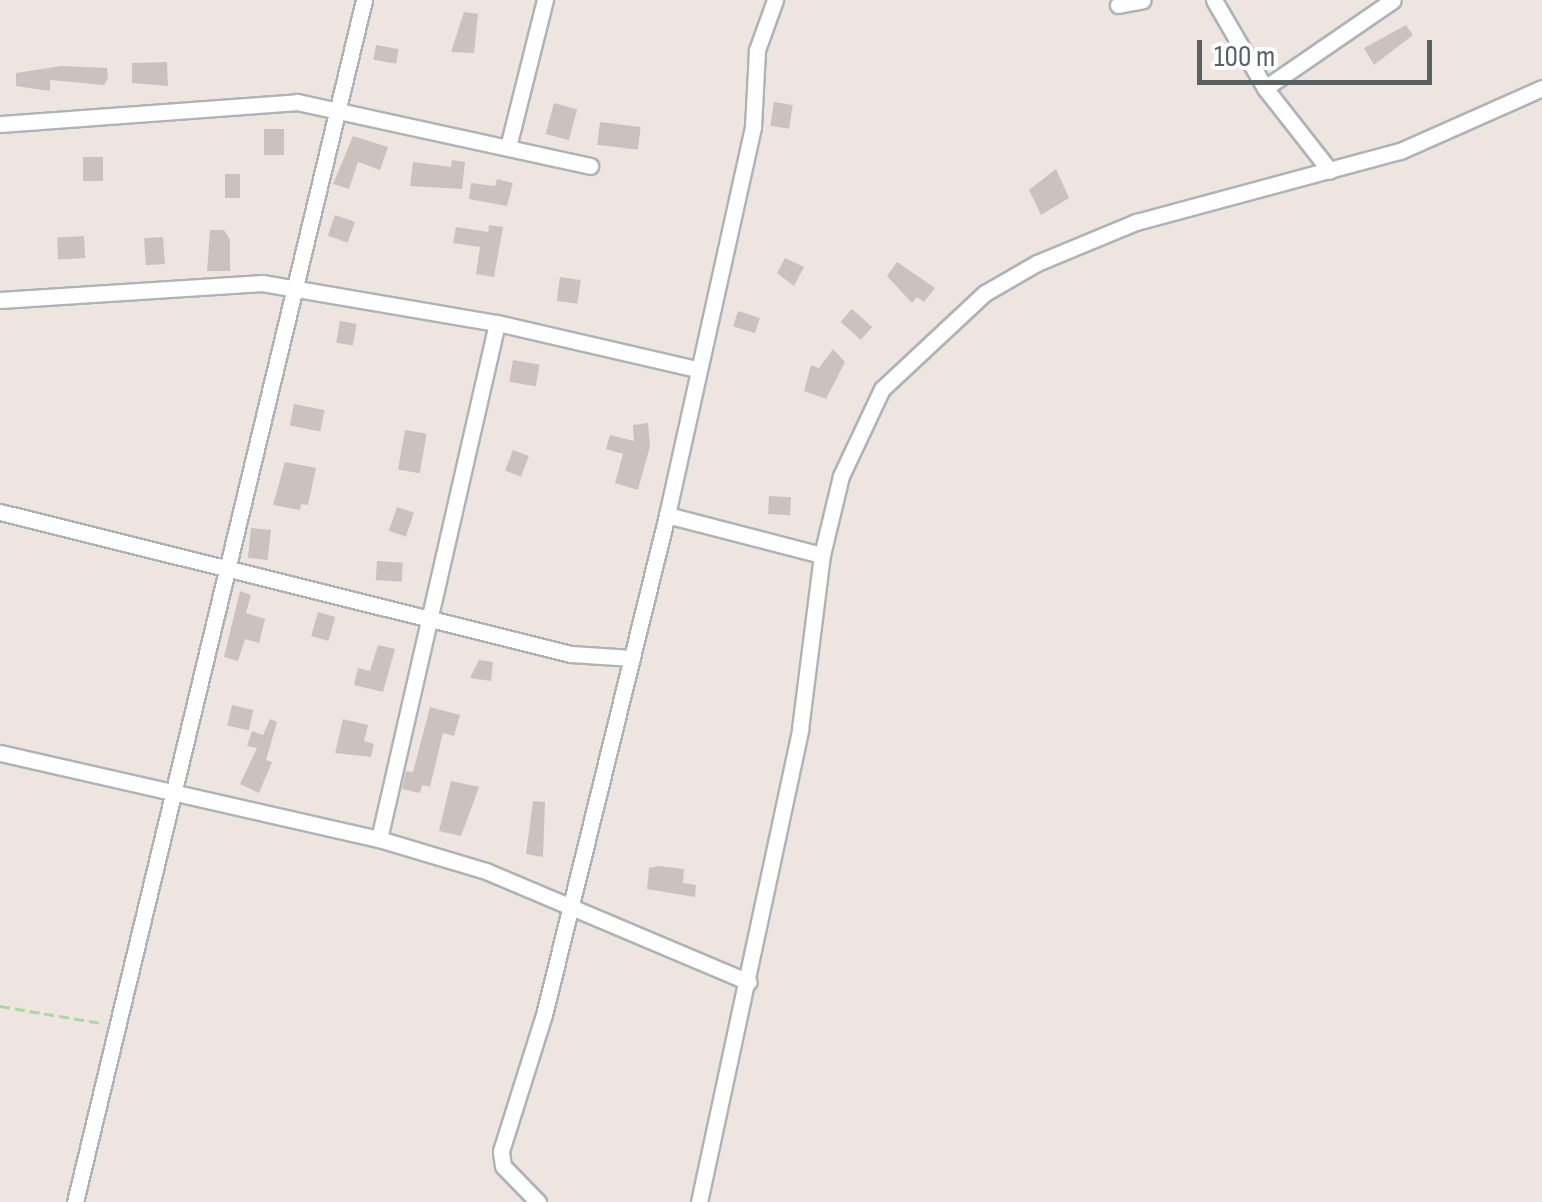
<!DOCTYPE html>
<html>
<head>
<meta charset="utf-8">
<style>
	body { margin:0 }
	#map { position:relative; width:1542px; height:1202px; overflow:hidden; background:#eee5e1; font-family:"Sofia Sans Condensed",sans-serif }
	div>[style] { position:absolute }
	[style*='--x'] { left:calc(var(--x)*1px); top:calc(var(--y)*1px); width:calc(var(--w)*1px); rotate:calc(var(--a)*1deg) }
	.building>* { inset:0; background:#cbc2c0; transform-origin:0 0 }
	.path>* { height:2.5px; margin-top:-1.25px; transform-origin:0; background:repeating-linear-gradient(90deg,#aada9d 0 10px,transparent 0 15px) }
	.roads { filter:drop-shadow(2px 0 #adb4b5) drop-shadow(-2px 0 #adb4b5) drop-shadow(0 2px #adb4b5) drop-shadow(0 -2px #adb4b5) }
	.minor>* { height:15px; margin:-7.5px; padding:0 7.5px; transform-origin:7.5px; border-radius:7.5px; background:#fff }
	span { translate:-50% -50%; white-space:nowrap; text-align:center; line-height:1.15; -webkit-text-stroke:9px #fff; paint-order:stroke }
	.scale { position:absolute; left:1197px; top:40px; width:235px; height:45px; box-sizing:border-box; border:5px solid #596263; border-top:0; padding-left:12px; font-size:30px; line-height:35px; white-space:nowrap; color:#596263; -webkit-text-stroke:8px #fff; paint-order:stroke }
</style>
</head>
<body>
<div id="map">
	<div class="building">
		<i style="clip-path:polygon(464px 12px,478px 14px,474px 53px,451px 52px)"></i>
		<i style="clip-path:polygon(1406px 25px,1413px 35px,1374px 65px,1364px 48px)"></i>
		<i style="left:376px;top:45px;width:23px;height:15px;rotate:10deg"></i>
		<i style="clip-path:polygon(167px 62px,168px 86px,132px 83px,132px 63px)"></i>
		<i style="clip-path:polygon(61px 66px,107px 68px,108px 78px,104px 85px,50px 80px,50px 91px,16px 86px,16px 73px)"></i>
		<i style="left:774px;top:102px;width:19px;height:24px;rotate:9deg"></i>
		<i style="left:554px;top:103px;width:24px;height:32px;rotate:15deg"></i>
		<i style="left:600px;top:122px;width:41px;height:23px;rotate:7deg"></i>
		<i style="left:264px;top:129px;width:20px;height:26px"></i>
		<i style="clip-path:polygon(353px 136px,388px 147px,380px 170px,358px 162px,349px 189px,333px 184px)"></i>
		<i style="left:83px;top:157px;width:20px;height:24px"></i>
		<i style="clip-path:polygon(452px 160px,465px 162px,462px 189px,410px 186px,413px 162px,451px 167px)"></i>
		<i style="clip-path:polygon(1056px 169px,1069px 198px,1041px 215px,1029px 190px)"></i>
		<i style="left:225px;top:174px;width:15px;height:24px"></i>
		<i style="clip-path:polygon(497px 179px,513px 183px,507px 206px,469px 199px,471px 183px,495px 186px)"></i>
		<i style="left:335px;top:215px;width:21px;height:22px;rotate:19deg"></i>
		<i style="clip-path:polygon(489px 225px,503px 227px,494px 277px,476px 274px,480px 247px,453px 243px,456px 227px,488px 232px)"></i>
		<i style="clip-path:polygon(210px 230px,224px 230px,230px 240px,230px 271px,207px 271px)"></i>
		<i style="left:84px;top:236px;width:22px;height:27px;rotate:87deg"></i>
		<i style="left:163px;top:237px;width:27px;height:19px;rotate:86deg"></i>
		<i style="clip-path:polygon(785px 258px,804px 267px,794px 286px,777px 273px)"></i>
		<i style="clip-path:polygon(897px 262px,935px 288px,924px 302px,917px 297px,912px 303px,887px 276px)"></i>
		<i style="left:560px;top:277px;width:21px;height:24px;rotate:8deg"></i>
		<i style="left:852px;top:309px;width:27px;height:17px;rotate:42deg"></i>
		<i style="left:738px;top:311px;width:23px;height:16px;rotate:18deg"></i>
		<i style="left:340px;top:321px;width:17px;height:22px;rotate:10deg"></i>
		<i style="clip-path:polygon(833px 349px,845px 362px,826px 399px,804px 391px,811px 365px,819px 368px)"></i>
		<i style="left:513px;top:360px;width:27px;height:22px;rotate:10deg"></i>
		<i style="left:294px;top:404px;width:31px;height:22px;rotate:11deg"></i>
		<i style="clip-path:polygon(648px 423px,650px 446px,638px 490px,615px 483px,623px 454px,606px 449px,610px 435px,634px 441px,633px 425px)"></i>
		<i style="left:405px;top:430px;width:22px;height:40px;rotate:10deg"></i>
		<i style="left:513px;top:450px;width:17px;height:22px;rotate:21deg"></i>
		<i style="clip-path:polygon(285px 462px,316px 468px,308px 505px,301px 504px,300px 510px,273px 505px)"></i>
		<i style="left:769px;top:496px;width:22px;height:18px;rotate:3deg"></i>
		<i style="left:397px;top:507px;width:18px;height:25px;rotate:19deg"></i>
		<i style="left:251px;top:528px;width:20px;height:30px;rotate:6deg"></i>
		<i style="left:377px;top:561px;width:26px;height:19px;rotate:4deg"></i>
		<i style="clip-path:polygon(240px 591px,251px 595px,246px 613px,265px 619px,259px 643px,245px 639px,238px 661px,224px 657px)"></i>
		<i style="left:318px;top:612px;width:18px;height:25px;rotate:16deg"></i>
		<i style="clip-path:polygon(378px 645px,395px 649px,383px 692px,354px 685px,358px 668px,370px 671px)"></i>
		<i style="clip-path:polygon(479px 660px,493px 662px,491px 681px,470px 678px)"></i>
		<i style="left:232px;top:705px;width:22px;height:21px;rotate:13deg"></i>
		<i style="clip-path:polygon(430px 707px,460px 715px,454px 736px,443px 733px,430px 787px,422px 785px,420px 793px,402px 789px,406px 771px,413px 772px)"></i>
		<i style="clip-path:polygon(270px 719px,277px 722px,266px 760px,272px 762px,259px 793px,240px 784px,257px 748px,247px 746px,252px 731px,263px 735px)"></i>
		<i style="clip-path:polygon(343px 719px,368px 725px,364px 741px,374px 744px,371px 757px,335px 753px)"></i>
		<i style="clip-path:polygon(451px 781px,479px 787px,461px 836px,439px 831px)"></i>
		<i style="clip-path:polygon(533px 801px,545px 802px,543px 857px,526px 854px)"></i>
		<i style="clip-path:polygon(658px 866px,684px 869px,683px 883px,696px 885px,695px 897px,647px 889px,649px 868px)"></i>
	</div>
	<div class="path">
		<i style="--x:0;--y:1006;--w:101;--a:9.6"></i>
	</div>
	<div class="roads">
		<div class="minor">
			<i style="--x:1214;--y:0;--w:102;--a:59.9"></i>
			<i style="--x:1265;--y:88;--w:105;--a:51.9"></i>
			<i style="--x:1118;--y:5;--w:25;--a:-11"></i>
			<i style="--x:1265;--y:88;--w:155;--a:-34.5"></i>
			<i style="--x:0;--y:124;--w:298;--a:-4.2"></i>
			<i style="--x:297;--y:102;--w:300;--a:12.3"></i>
			<i style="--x:508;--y:147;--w:152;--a:-75.9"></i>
			<i style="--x:0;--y:300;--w:263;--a:-3.7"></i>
			<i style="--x:262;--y:283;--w:238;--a:9.7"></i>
			<i style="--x:497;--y:323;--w:205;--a:13"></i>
			<i style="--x:0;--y:512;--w:588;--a:13.97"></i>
			<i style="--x:571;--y:654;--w:61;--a:3.8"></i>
			<i style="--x:667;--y:515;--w:160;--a:14.5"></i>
			<i style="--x:0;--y:753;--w:389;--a:12.8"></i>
			<i style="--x:379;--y:839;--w:112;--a:16.7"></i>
			<i style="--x:486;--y:871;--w:285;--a:22.9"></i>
			<i style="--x:379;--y:839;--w:529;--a:-77.12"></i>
			<i style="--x:75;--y:1202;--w:1236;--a:-76.48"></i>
			<i style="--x:538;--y:1202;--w:50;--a:-134.2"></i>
			<i style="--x:503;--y:1166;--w:15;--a:-98"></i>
			<i style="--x:501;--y:1151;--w:143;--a:-72.5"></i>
			<i style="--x:544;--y:1015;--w:515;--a:-76.18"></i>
			<i style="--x:667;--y:515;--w:397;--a:-77.5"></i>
			<i style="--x:753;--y:127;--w:77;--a:-87"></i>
			<i style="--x:757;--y:50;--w:53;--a:-70.2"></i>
			<i style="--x:699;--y:1202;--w:484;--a:-77.9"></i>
			<i style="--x:800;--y:729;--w:175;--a:-82.8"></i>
			<i style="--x:822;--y:555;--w:81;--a:-76.5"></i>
			<i style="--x:841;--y:476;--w:96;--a:-64.8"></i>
			<i style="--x:882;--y:389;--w:141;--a:-43"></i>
			<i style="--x:985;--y:293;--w:60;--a:-30"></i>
			<i style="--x:1037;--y:263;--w:107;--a:-22.5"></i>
			<i style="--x:1136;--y:222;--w:273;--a:-15.1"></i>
			<i style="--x:1400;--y:151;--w:155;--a:-23.9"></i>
		</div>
	</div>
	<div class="scale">100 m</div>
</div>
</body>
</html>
